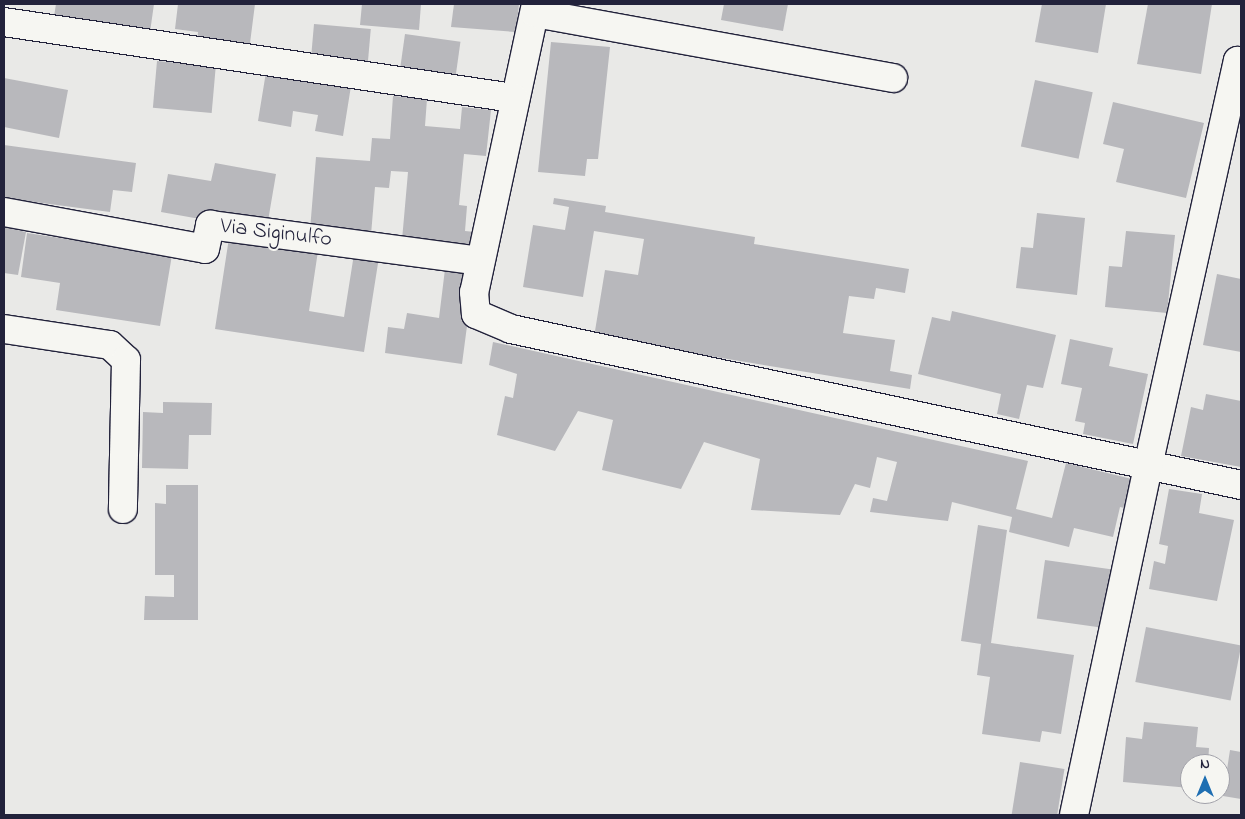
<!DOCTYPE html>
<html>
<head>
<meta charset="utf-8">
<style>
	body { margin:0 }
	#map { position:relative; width:1245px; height:819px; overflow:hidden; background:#e9e9e7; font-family:"Indie Flower",sans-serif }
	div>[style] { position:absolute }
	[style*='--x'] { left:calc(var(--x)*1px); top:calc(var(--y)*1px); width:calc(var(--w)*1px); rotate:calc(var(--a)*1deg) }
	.building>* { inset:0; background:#b8b8bc; transform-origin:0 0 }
	.roads { filter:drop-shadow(1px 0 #22223b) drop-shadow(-1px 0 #22223b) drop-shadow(0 1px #22223b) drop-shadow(0 -1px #22223b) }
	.minor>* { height:28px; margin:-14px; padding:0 14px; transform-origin:14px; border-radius:14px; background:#f6f6f2 }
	span { translate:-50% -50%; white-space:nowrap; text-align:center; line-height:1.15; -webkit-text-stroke:4px #f6f6f2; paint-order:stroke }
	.street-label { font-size:22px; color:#22223b }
	.frame { position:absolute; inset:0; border:5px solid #22223b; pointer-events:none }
	.north { position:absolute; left:1180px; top:754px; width:50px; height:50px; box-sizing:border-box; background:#f6f6f2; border:1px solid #a1a1a9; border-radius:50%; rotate:0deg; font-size:14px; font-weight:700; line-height:20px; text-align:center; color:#22223b }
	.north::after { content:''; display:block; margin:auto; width:18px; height:22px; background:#1f6fb2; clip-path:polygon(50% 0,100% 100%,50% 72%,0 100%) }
</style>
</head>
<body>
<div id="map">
	<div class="building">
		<i style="clip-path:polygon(56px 4px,154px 4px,149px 39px,53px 23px)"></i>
		<i style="clip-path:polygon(178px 4px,255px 4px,249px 51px,197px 44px,198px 32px,175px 29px)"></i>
		<i style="clip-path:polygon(362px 4px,421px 4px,419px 30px,360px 25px)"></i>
		<i style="clip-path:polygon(454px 4px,519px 4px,516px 32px,451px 27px)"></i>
		<i style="clip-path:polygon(724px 4px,788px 4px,783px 31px,721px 20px)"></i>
		<i style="clip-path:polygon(1042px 4px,1106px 4px,1098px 53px,1035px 42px)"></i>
		<i style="clip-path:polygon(1148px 4px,1212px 4px,1201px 74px,1137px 64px)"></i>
		<i style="left:314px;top:24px;width:57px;height:38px;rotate:5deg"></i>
		<i style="left:405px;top:34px;width:56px;height:39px;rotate:8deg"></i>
		<i style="clip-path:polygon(551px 42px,610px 47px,598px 159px,587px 159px,585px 176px,538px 172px)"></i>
		<i style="left:157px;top:61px;width:59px;height:47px;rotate:5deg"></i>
		<i style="clip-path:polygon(266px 72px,351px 86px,343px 136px,315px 131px,318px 115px,293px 111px,291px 127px,258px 121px)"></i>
		<i style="clip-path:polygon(4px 78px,68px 90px,59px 138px,4px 127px)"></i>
		<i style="left:1035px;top:80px;width:59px;height:68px;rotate:12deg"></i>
		<i style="clip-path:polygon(393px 96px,427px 99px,425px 126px,460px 129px,462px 107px,491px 110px,486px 156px,464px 154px,459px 205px,467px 206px,465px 231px,475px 232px,474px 246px,402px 240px,408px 172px,391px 171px,389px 188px,375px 187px,371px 235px,310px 230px,316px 157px,370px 161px,372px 138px,390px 139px)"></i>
		<i style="clip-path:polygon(1113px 102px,1204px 123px,1186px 198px,1116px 182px,1124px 149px,1103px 144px)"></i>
		<i style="clip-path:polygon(4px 145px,136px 163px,132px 192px,113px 190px,110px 212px,4px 198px)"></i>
		<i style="clip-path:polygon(215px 163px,276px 174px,268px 221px,239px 226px,161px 212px,168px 174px,211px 181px)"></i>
		<i style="clip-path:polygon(554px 198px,606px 206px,605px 212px,755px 237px,754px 244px,909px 269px,905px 293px,876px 288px,874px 299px,849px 296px,843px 333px,895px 340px,890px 371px,912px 375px,910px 389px,594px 337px,605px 270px,638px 275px,644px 239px,594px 231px,583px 297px,523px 287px,533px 225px,565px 230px,569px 207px,553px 204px)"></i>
		<i style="clip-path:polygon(1037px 213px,1085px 218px,1077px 295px,1016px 288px,1021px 247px,1033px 248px)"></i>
		<i style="clip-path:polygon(4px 227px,26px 232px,18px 275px,4px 273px)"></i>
		<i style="clip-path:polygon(1126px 231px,1175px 235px,1167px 313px,1105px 307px,1109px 266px,1122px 267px)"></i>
		<i style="clip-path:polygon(27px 233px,172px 255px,160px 326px,56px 310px,60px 283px,21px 277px)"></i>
		<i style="clip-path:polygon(229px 238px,318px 251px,309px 311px,344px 317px,354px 254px,379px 257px,364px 352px,215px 329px)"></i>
		<i style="clip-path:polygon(445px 269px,474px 273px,462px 364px,385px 353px,388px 327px,404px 329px,407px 313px,439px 318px)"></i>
		<i style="clip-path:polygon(1217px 274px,1241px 279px,1241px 352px,1203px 345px)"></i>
		<i style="clip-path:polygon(952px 311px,1056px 335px,1043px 388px,1027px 385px,1019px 419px,997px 414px,1001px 394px,918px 374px,932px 317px,950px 321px)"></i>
		<i style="clip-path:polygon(1070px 339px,1113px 348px,1109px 366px,1148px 374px,1133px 444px,1083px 434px,1085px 423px,1075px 421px,1082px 388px,1061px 384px)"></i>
		<i style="clip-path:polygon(493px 342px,1028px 461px,1016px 509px,1052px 518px,1066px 463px,1136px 480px,1129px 509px,1120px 507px,1113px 537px,1074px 528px,1069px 547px,1009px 532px,1012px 517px,952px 502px,948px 521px,870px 512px,873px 498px,887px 501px,897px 462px,877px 457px,870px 488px,855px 484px,840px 515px,751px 510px,760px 459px,704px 442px,681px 489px,602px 470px,613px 420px,578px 411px,555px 451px,497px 435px,505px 396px,513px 398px,517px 374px,489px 365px)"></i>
		<i style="clip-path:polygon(1206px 394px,1241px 401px,1241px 467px,1181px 456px,1191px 407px,1203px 410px)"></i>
		<i style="clip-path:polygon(163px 402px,212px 403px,211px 435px,189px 435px,188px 469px,142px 468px,143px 412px,163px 413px)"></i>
		<i style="clip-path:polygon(166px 485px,198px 485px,198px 620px,144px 620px,145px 596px,174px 597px,174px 575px,155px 575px,155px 503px,166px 504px)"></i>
		<i style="clip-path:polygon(1169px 489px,1202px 494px,1199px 513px,1234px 520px,1217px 601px,1149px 589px,1154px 561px,1165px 564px,1168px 546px,1159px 544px)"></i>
		<i style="clip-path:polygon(978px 525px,1007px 530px,991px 643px,1074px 655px,1061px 734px,1042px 731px,1040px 742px,982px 734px,990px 677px,977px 675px,981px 644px,961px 641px)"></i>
		<i style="left:1045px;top:560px;width:70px;height:59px;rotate:8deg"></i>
		<i style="left:1146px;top:627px;width:97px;height:56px;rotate:11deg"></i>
		<i style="clip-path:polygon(1144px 722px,1198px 727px,1196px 747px,1209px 748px,1208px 764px,1190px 764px,1190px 788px,1123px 782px,1126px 737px,1142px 739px)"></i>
		<i style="clip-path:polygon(1230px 750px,1241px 752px,1241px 799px,1223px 796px)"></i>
		<i style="left:1020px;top:762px;width:45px;height:54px;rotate:9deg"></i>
	</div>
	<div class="roads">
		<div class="minor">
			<i style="--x:536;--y:4;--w:295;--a:102.1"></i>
			<i style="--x:474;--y:292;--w:22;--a:85"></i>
			<i style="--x:476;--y:314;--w:38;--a:23"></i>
			<i style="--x:511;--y:329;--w:746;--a:12.06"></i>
			<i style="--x:535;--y:13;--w:364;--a:10.3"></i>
			<i style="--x:4;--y:22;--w:515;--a:8.49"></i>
			<i style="--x:4;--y:212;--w:204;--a:10.4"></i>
			<i style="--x:205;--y:249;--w:25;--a:-78"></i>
			<i style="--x:210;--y:225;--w:272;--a:7.6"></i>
			<i style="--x:4;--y:329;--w:107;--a:8.6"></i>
			<i style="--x:110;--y:345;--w:22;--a:43"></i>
			<i style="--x:126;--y:360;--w:149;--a:91.2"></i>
			<i style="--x:1074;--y:815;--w:357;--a:-78"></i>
			<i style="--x:1148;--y:466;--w:415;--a:-77.5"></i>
			<i style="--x:1238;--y:61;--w:3;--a:0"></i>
		</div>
	</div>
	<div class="street-label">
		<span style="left:276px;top:234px;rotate:7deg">Via Siginulfo</span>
	</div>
	<div class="frame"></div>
	<div class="north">N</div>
</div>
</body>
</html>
